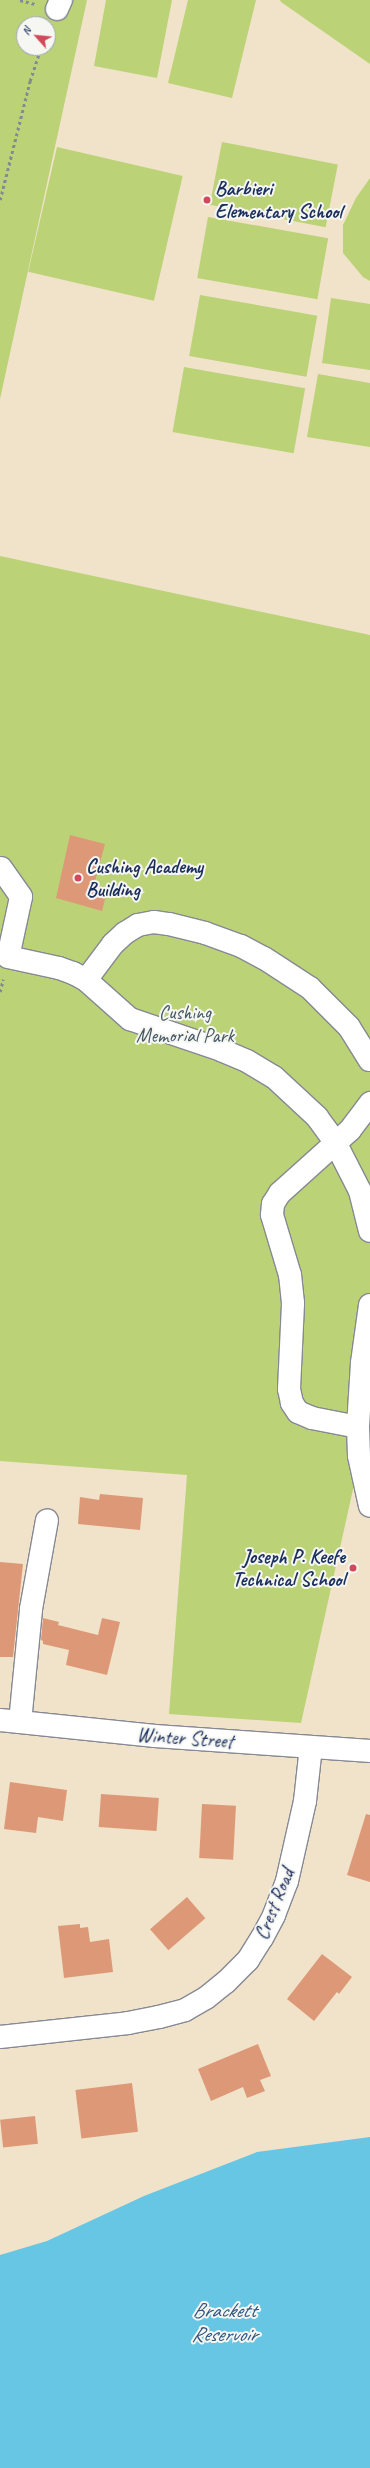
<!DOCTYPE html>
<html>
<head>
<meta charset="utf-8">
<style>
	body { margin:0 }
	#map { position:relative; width:370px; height:2468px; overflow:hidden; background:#f0e3c9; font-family:Caveat,sans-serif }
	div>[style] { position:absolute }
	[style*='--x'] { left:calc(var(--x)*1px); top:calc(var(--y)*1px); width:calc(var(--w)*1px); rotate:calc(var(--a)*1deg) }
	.green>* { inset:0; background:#bbd276; transform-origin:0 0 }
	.water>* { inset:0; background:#66c6e4 }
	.building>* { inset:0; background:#d97; transform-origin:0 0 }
	.path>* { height:2.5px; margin-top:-1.25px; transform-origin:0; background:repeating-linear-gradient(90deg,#868994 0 3px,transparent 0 6px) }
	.roads { filter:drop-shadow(1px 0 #868994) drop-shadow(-1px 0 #868994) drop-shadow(0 1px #868994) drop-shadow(0 -1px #868994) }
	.minor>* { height:22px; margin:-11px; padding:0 11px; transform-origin:11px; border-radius:11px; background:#fff }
	.major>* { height:22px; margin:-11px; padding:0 11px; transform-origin:11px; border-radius:11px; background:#fff }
	.dots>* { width:11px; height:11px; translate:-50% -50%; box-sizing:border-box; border:2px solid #f6f6f2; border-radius:50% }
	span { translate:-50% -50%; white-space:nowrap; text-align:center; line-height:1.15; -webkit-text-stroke:4px #f6f6f2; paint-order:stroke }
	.poi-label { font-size:20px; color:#1b2f5e; font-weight:700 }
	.left { translate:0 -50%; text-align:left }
	.right { translate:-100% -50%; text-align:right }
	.park-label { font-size:20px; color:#435864 }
	.street-label { font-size:20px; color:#1b2f5e }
	.water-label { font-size:21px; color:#2e5580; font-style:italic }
	.north { position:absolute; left:16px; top:16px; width:40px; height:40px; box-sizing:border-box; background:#f6f6f2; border:1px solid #9ea6b7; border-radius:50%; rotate:297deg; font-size:11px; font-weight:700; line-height:16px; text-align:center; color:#1b2f5e }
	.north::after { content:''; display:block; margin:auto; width:14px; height:18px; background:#d1495b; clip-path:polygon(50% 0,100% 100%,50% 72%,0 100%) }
</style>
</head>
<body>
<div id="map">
	<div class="green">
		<i style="clip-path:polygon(evenodd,0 0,87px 0,0 399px,0 0,24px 24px,48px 24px,48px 48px,24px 48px,24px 24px)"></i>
		<i style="clip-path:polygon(106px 0,172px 0,157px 78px,94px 66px)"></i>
		<i style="clip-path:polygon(188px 0,256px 0,232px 98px,168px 83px)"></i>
		<i style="clip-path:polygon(280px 0,370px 0,370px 64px,281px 2px)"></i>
		<i style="left:222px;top:142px;width:118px;height:64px;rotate:11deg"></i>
		<i style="left:57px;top:147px;width:129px;height:128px;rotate:13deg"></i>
		<i style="clip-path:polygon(370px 178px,370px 281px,363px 277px,343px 253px,343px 225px,356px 198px)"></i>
		<i style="left:208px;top:217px;width:122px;height:62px;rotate:10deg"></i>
		<i style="left:200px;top:295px;width:119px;height:62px;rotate:10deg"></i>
		<i style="clip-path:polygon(331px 298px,370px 304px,370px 370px,322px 363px)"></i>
		<i style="left:184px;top:367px;width:123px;height:66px;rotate:10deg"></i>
		<i style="clip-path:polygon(318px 374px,370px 383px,370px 447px,307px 437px)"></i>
		<i style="clip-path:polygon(0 556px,370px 635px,370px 1413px,301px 1723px,169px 1714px,187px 1475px,0 1461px)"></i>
	</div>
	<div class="water">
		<i style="clip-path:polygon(370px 2137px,370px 2468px,0 2468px,0 2255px,47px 2241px,144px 2196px,257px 2152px)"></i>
	</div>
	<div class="building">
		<i style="clip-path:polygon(70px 835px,105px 844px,94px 885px,108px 888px,102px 911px,56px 898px)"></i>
		<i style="clip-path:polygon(100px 1494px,143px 1498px,140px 1530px,78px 1524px,80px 1497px,99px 1500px)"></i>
		<i style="clip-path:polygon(0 1562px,23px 1564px,13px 1657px,0 1657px)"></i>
		<i style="clip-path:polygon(43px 1618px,59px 1622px,58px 1625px,98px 1635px,102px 1618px,120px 1622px,107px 1675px,66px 1665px,69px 1650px,43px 1644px,43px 1641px,41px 1640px)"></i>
		<i style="clip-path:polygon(10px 1782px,67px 1790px,63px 1821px,38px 1817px,36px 1833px,4px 1829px)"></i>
		<i style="left:101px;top:1794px;width:58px;height:33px;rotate:4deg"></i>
		<i style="left:202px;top:1804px;width:34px;height:54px;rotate:3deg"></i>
		<i style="clip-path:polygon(366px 1814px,370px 1815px,370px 1882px,347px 1875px)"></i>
		<i style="left:187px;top:1897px;width:28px;height:49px;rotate:49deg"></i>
		<i style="clip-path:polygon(80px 1924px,80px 1928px,88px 1927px,90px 1942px,109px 1939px,113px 1972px,64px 1978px,58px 1926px)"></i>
		<i style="clip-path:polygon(322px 1954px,352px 1977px,339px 1994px,337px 1992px,314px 2021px,287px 1999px)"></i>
		<i style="clip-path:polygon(258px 2044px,271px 2076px,260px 2080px,265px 2091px,247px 2098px,243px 2087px,211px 2101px,198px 2069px)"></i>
		<i style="left:132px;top:2083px;width:49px;height:57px;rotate:83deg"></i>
		<i style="left:35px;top:2116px;width:28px;height:35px;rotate:84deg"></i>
	</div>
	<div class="path">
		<i style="--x:20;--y:0;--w:16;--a:15"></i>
		<i style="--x:0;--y:200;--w:123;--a:-75.9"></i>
		<i style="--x:30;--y:81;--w:35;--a:-72"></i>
		<i style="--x:0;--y:992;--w:13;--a:-77"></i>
	</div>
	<div class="roads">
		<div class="minor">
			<i style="--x:57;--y:9;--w:10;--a:-66"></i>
			<i style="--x:1;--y:868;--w:35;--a:55"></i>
			<i style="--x:21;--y:897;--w:61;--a:102.2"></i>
			<i style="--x:8;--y:957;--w:52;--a:12.2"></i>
			<i style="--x:59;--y:968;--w:15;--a:20"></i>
			<i style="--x:73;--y:973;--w:15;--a:28"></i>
			<i style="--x:86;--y:980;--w:59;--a:41.6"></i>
			<i style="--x:130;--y:1019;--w:96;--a:18.8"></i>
			<i style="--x:221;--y:1050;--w:28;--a:23"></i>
			<i style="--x:247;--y:1061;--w:31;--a:31"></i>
			<i style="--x:274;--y:1077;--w:59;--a:42.9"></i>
			<i style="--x:317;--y:1117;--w:31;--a:54"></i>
			<i style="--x:335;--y:1142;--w:55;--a:63"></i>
			<i style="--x:360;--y:1191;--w:41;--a:76"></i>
			<i style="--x:86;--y:980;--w:45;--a:-53.1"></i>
			<i style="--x:113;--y:944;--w:16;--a:-43"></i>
			<i style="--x:125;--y:933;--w:15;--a:-32"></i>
			<i style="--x:138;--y:925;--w:16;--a:-11"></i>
			<i style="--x:154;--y:922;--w:15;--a:8"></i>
			<i style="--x:169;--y:924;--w:37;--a:14"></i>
			<i style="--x:205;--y:933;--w:38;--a:20"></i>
			<i style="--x:241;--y:946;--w:26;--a:28"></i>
			<i style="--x:264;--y:958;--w:55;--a:33.1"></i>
			<i style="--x:310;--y:988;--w:55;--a:45"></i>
			<i style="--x:349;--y:1027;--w:39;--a:58"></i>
			<i style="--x:370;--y:1305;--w:59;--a:97.9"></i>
			<i style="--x:362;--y:1363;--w:64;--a:93.6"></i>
			<i style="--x:358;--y:1427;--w:29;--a:88"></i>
			<i style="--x:359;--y:1456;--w:51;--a:77.6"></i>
			<i style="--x:358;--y:1427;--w:47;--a:-168.9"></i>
			<i style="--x:312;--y:1418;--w:15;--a:-157"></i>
			<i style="--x:298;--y:1412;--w:11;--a:-124"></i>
			<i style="--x:292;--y:1403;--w:14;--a:-102"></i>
			<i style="--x:289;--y:1389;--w:86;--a:-87.3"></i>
			<i style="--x:293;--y:1303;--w:28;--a:-96"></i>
			<i style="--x:290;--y:1275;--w:63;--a:-106.7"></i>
			<i style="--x:272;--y:1215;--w:11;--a:-85"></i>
			<i style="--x:273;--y:1204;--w:13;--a:-58"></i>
			<i style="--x:280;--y:1193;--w:94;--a:-42"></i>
			<i style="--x:350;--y:1130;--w:34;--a:-53"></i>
			<i style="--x:20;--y:1722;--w:114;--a:-84.4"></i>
			<i style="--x:31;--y:1609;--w:90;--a:-79.8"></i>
			<i style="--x:0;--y:2037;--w:129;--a:-6.2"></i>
			<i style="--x:128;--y:2023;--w:32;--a:-11"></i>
			<i style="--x:159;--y:2017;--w:27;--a:-15"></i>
			<i style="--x:185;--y:2010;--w:24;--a:-30"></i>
			<i style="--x:206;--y:1998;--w:26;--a:-39"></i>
			<i style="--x:226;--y:1982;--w:31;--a:-45"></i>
			<i style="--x:248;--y:1960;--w:26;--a:-58"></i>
			<i style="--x:262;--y:1938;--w:26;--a:-62"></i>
			<i style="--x:274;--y:1915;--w:36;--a:-69"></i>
			<i style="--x:287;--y:1881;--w:82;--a:-77.3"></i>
			<i style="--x:305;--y:1801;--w:54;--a:-83.7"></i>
		</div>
		<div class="major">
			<i style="--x:0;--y:1720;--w:156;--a:5.9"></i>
			<i style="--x:155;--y:1736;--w:216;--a:4"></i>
		</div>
	</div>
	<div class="dots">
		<i style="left:207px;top:200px;background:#d1495b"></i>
		<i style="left:78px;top:878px;background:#d1495b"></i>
		<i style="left:353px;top:1568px;background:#d1495b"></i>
	</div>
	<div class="poi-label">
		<span class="left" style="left:215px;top:200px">Barbieri<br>Elementary School</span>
		<span class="left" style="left:86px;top:878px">Cushing Academy<br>Building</span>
		<span class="right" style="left:345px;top:1568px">Joseph P. Keefe<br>Technical School</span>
	</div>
	<div class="park-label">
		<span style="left:185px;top:1024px">Cushing<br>Memorial Park</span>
	</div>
	<div class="street-label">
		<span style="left:185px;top:1738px;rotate:4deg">Winter Street</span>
		<span style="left:274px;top:1904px;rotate:-68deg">Crest Road</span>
	</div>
	<div class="water-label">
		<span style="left:224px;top:2322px">Brackett<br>Reservoir</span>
	</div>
	<div class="north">N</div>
</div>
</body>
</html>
